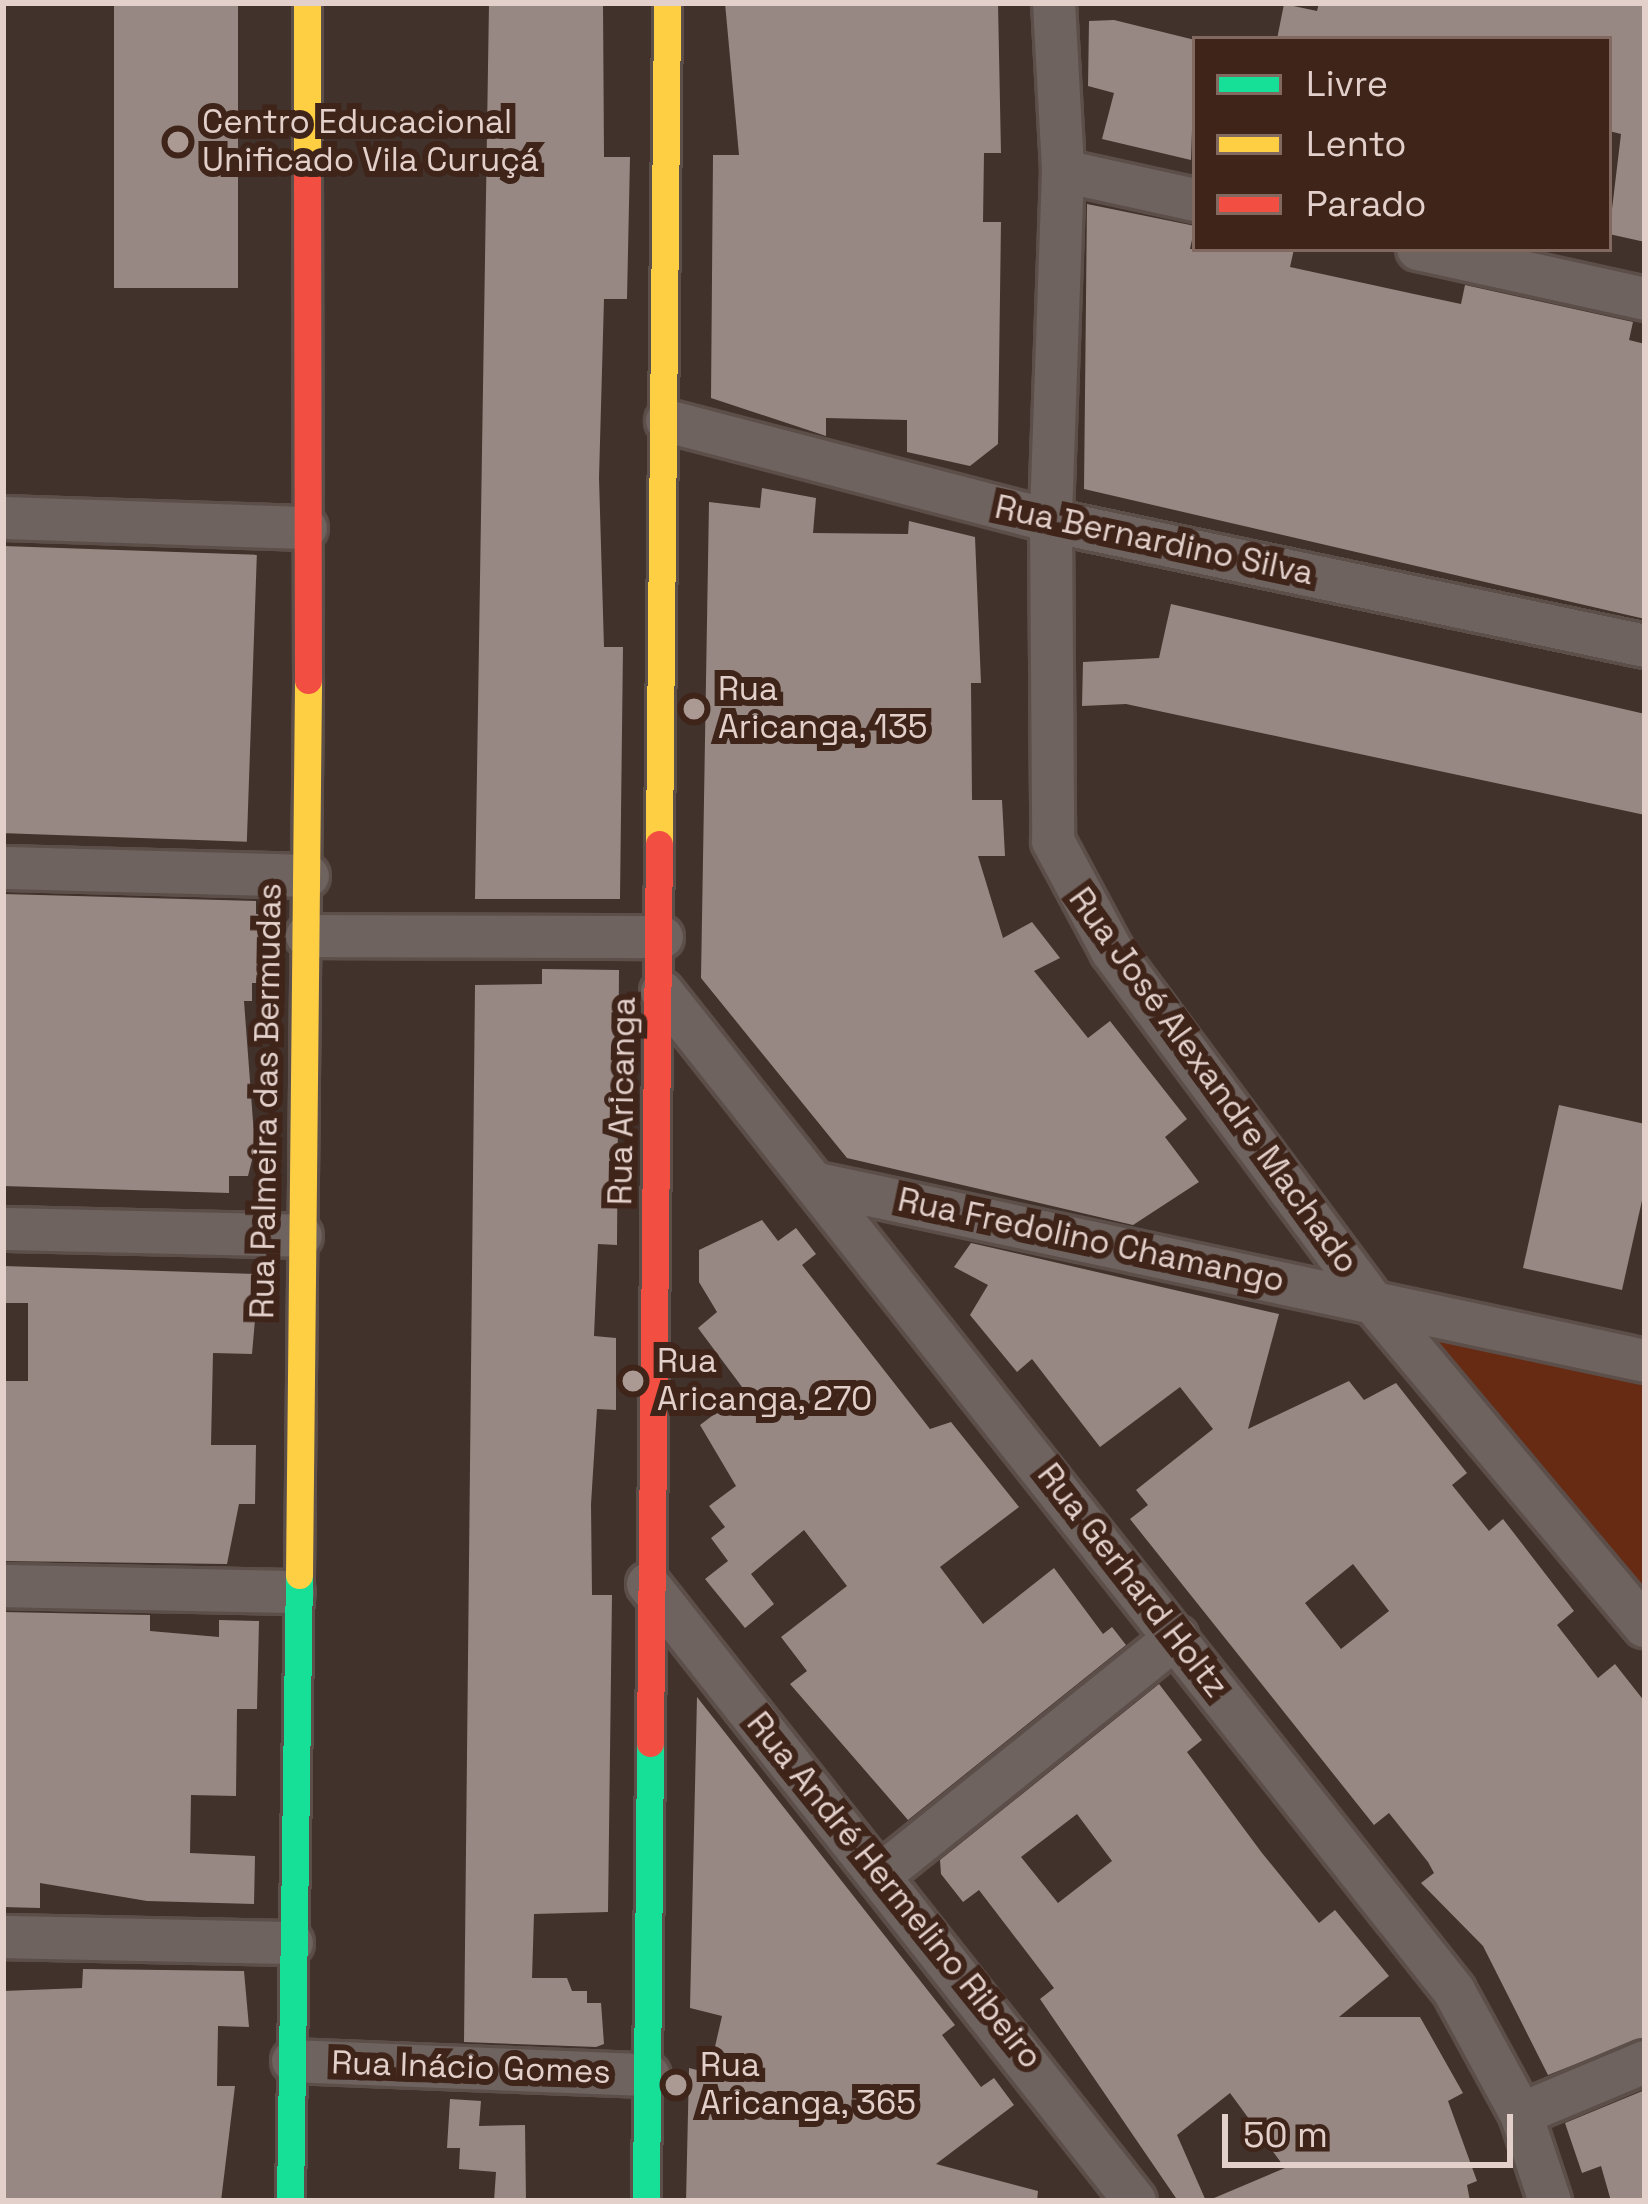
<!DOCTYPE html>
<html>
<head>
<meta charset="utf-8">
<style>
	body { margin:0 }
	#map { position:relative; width:1648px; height:2204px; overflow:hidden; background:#42322c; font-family:"Space Grotesk",sans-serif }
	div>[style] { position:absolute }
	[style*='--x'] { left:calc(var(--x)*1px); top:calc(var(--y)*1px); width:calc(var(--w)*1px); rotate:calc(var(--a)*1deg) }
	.green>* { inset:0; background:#672b14 }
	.building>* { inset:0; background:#978883; transform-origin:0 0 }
	.roads { filter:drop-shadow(3px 0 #5c4e49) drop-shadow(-3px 0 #5c4e49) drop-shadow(0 3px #5c4e49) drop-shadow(0 -3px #5c4e49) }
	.street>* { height:42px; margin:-21px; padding:0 21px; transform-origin:21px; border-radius:21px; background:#6f635f }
	.fast>* { height:27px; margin:-13.5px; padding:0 13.5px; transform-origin:13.5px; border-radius:13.5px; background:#16e098 }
	.slow>* { height:27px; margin:-13.5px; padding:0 13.5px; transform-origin:13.5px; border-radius:13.5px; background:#ffcf43 }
	.jam>* { height:27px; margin:-13.5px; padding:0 13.5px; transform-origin:13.5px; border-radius:13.5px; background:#f24e42 }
	.dots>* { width:33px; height:33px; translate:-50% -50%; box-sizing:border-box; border:6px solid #3f241a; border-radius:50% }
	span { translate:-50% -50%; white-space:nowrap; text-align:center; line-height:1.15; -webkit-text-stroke:12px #3f241a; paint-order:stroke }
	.poi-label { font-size:33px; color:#e3d0ca }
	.left { translate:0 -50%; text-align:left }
	.street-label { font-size:33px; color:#e3d0ca }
	.frame { position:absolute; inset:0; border:6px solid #e3d0ca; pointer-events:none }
	.legend { position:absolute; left:1192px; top:36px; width:420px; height:216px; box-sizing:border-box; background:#3f241a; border:3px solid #816960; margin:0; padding:15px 21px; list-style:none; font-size:36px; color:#e3d0ca }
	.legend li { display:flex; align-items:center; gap:24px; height:60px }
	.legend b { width:60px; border:3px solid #816960 }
	.scale { position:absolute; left:1222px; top:2114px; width:291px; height:54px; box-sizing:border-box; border:6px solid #e3d0ca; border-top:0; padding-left:15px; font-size:36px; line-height:42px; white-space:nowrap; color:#e3d0ca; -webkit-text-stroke:9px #3f241a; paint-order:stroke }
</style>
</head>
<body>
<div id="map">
	<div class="green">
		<i style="clip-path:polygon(1376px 1305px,1645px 1368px,1645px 1602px)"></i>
	</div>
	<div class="building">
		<i style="left:114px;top:3px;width:124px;height:285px"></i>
		<i style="clip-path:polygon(489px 3px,603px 3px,604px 157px,630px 157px,627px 299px,604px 299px,599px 478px,604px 647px,623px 647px,620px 899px,475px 899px)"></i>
		<i style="clip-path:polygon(725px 3px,998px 3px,1001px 153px,984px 153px,983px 222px,1001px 222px,998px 444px,970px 466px,907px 452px,907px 420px,826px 418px,826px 436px,711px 398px,713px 155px,739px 155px)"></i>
		<i style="clip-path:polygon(1319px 3px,1645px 3px,1645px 242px,1609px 234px,1621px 134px,1609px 131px,1609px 39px,1277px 39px,1284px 4px,1317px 11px)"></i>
		<i style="clip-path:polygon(1114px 20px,1195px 40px,1191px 160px,1102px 139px,1114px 93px,1088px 86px,1089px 21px)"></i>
		<i style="clip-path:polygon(1087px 204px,1195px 226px,1190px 249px,1294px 249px,1290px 267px,1414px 294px,1461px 304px,1465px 285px,1633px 322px,1629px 340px,1645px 344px,1645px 619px,1084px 489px)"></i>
		<i style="clip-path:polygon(762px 488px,816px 498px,813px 533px,908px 534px,909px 521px,975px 537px,981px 683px,971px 683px,972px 800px,1002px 800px,1005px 856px,978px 856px,1003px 938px,1032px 922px,1060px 958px,1034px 971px,1088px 1038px,1110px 1021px,1187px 1119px,1165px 1137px,1199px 1182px,1133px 1225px,847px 1158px,701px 978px,709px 502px,760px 508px)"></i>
		<i style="left:3px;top:546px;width:254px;height:287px;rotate:2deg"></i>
		<i style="clip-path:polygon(1171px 604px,1645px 714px,1645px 815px,1126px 704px,1082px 706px,1083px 662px,1159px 658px)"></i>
		<i style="clip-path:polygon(3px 894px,256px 901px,256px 914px,267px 914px,268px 983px,252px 983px,252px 1001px,244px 1001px,255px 1148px,248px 1176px,229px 1176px,229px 1193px,3px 1186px)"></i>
		<i style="clip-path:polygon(542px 969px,619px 970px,617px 1245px,598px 1244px,594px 1336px,616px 1338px,616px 1410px,597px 1409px,591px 1504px,592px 1595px,612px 1595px,608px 1912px,534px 1914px,532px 1978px,567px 1978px,572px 1991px,587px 1991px,587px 2003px,601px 2003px,604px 2044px,596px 2047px,464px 2042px,475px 985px,542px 984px)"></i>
		<i style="clip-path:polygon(1559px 1105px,1645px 1124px,1645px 1187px,1622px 1290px,1523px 1268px)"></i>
		<i style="clip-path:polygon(762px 1220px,778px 1241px,796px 1228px,816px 1254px,802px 1265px,930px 1429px,951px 1422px,1019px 1507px,940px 1567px,983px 1624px,1054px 1568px,1103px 1634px,1112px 1627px,1126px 1645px,908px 1820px,790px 1684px,807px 1671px,781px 1637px,847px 1586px,804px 1530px,751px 1574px,774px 1604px,745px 1628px,705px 1579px,728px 1561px,711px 1538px,725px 1527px,709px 1506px,736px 1486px,700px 1425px,745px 1391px,698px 1328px,717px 1312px,699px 1282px,699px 1250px)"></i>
		<i style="clip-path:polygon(evenodd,971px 1243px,1279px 1314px,1248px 1429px,1349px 1381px,1364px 1400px,1396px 1383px,1467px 1473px,1452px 1485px,1489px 1531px,1503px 1519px,1574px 1611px,1557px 1625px,1598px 1678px,1615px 1664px,1645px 1702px,1645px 2037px,1548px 2075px,1483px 1946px,1421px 1883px,1434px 1873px,1428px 1862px,1389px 1813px,1374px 1825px,1130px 1519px,1148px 1505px,1136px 1490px,1213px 1429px,1180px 1387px,1100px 1447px,1032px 1359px,1017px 1372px,970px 1315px,988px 1285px,954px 1267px,971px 1243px,1353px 1564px,1389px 1611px,1341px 1649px,1305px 1603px,1353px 1564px)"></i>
		<i style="clip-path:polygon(3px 1266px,259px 1274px,252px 1354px,213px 1353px,211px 1445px,256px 1445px,255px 1504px,239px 1504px,227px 1564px,3px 1561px,3px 1381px,28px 1381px,28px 1303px,3px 1303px)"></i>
		<i style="clip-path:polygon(3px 1612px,150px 1615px,150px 1631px,219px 1637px,219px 1620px,259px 1621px,257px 1709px,237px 1709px,236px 1796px,191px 1795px,190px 1853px,255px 1856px,254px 1904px,147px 1901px,40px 1883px,40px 1908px,3px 1907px)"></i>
		<i style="clip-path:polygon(evenodd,1159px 1684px,1202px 1740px,1187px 1752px,1262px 1853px,1319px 1923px,1335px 1910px,1389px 1976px,1339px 2017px,1420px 2017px,1463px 2093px,1448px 2101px,1477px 2181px,1467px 2185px,1470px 2201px,1207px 2201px,1285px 2168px,1230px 2093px,1177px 2135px,1206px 2201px,1178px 2201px,1040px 1999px,1054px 1988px,979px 1890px,963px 1902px,941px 1874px,940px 1860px,1159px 1684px,1077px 1814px,1112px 1861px,1058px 1903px,1021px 1857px,1077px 1814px)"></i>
		<i style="clip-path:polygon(697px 1697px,955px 2025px,942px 2035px,981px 2087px,994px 2078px,1014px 2105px,936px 2164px,1038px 2191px,1037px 2201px,686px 2201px,689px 2068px,709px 2073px,722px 2016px,690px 2008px)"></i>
		<i style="clip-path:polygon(83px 1969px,244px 1971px,249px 2027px,218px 2026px,217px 2086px,235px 2086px,221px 2201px,3px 2201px,3px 1991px,82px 1988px)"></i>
		<i style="clip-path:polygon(1645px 2090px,1645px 2201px,1611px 2201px,1601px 2166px,1582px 2173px,1565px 2123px)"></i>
		<i style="clip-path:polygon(450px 2099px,481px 2101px,479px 2126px,525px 2125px,526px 2201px,494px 2201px,496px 2172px,459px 2169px,460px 2148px,447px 2148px)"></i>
	</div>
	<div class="roads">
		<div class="street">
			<i style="--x:1054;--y:3;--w:168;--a:86.9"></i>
			<i style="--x:1063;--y:171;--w:350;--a:92"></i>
			<i style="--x:1051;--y:521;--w:320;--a:89.6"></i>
			<i style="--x:1053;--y:841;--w:125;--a:61.8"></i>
			<i style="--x:1112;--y:951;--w:435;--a:53.4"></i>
			<i style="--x:1371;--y:1300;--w:426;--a:50"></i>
			<i style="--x:1063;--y:171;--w:135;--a:12.4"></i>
			<i style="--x:1418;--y:249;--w:232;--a:12.4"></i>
			<i style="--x:667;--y:421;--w:397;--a:14.6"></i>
			<i style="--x:1051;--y:521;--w:607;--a:11.88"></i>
			<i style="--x:3;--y:518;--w:303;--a:1.9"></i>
			<i style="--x:3;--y:868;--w:305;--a:1.5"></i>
			<i style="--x:307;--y:936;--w:355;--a:0.2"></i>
			<i style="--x:662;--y:992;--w:1275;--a:51.59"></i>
			<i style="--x:1454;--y:1991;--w:140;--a:61.4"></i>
			<i style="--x:1521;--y:2114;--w:92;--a:71.6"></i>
			<i style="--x:818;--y:1184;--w:846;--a:12.08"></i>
			<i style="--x:3;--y:1229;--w:298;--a:1.3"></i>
			<i style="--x:648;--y:1584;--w:786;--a:51.72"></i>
			<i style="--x:3;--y:1586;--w:290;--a:1.2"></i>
			<i style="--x:882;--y:1874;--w:378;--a:-38.8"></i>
			<i style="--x:3;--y:1937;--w:289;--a:1.2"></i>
			<i style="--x:293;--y:2061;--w:356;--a:2.3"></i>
			<i style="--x:1521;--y:2114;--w:134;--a:-22.8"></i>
		</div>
		<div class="fast">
			<i style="--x:290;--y:2201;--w:626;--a:-89.18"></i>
			<i style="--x:646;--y:2201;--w:458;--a:-89.5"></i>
		</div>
		<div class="slow">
			<i style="--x:307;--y:3;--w:164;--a:90"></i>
			<i style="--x:659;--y:844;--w:841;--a:-89.45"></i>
			<i style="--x:299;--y:1575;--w:895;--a:-89.42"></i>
		</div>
		<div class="jam">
			<i style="--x:307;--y:167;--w:513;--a:89.89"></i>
			<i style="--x:650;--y:1743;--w:899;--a:-89.43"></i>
		</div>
	</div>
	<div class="dots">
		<i style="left:178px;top:142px;background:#ab9993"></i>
		<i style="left:694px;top:709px;background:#ab9993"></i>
		<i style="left:633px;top:1381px;background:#ab9993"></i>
		<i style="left:676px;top:2085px;background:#ab9993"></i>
	</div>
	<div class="poi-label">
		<span class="left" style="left:202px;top:142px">Centro Educacional<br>Unificado Vila Curuçá</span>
		<span class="left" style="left:718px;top:709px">Rua<br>Aricanga, 135</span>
		<span class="left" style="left:657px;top:1381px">Rua<br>Aricanga, 270</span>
		<span class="left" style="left:700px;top:2085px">Rua<br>Aricanga, 365</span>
	</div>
	<div class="street-label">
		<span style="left:1154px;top:541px;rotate:12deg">Rua Bernardino Silva</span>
		<span style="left:1213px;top:1081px;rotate:54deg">Rua José Alexandre Machado</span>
		<span style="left:267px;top:1101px;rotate:-89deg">Rua Palmeira das Bermudas</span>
		<span style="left:623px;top:1101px;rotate:-89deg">Rua Aricanga</span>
		<span style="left:1091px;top:1241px;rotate:12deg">Rua Fredolino Chamango</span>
		<span style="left:1132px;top:1581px;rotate:52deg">Rua Gerhard Holtz</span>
		<span style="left:894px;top:1891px;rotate:51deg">Rua André Hermelino Ribeiro</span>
		<span style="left:471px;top:2068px;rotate:2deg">Rua Inácio Gomes</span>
	</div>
	<div class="frame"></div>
	<ul class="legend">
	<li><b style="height:15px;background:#16e098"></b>Livre</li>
	<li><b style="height:15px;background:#ffcf43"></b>Lento</li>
	<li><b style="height:15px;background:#f24e42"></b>Parado</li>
	</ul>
	<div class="scale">50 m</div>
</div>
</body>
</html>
